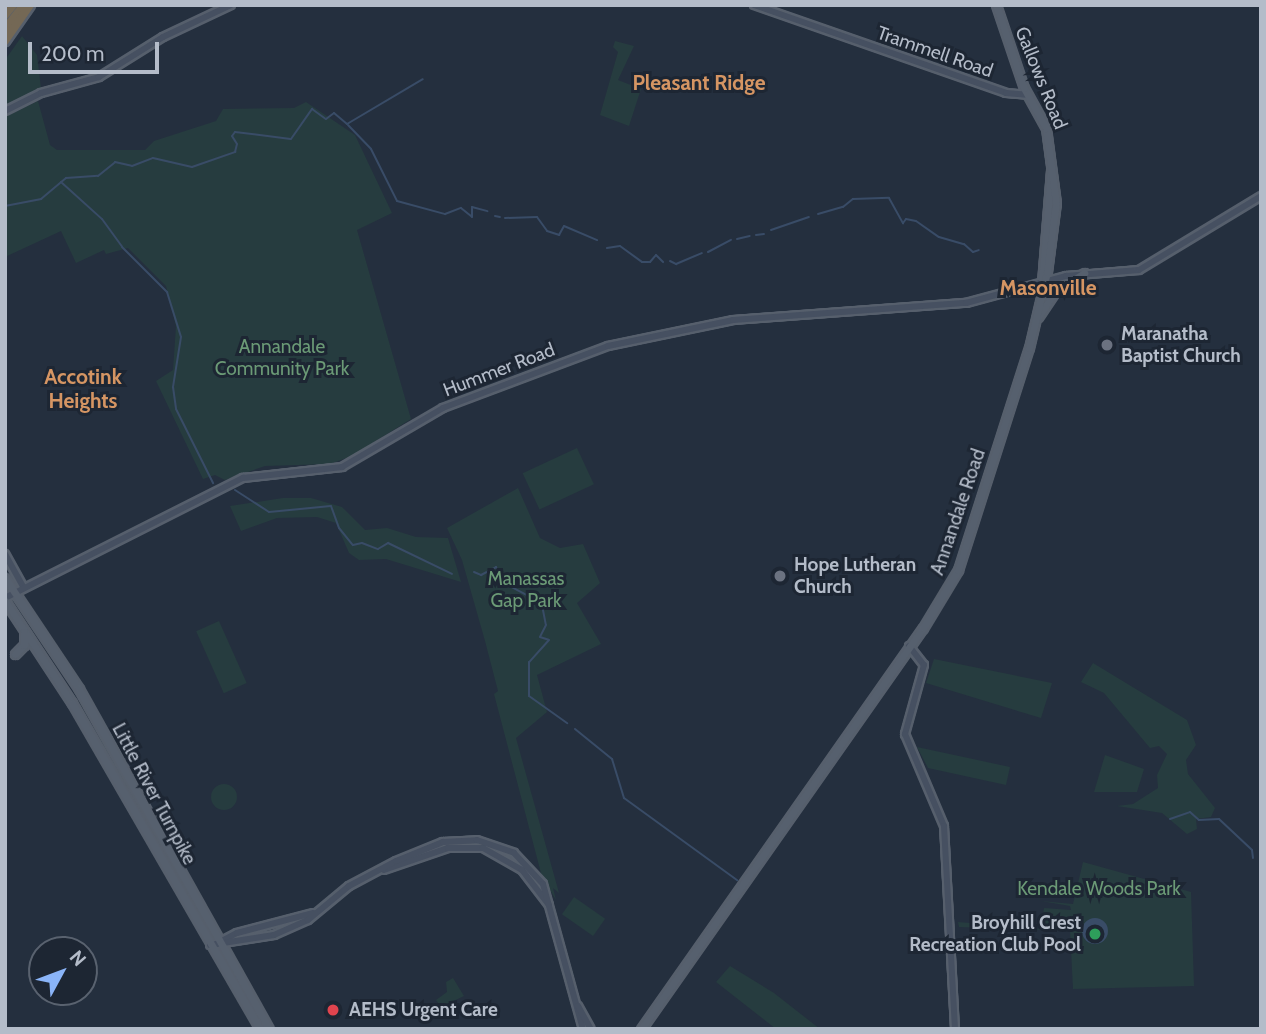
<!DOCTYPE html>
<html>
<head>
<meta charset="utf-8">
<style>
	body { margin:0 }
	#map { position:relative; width:1266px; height:1034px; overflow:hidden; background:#242f3e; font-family:Cabin,sans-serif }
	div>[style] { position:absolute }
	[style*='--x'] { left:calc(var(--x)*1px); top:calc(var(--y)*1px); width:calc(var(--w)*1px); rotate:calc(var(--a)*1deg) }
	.green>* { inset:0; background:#263c3f; transform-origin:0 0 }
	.round { border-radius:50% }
	.water>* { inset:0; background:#394c67 }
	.stream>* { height:2px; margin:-1px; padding:0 1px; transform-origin:1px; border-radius:1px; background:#394c67 }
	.roads { filter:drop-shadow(2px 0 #565f6c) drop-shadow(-2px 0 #565f6c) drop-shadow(0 2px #565f6c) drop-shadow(0 -2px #565f6c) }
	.secondary>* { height:6px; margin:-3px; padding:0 3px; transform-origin:3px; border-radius:3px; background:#465061 }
	.primary>* { height:7px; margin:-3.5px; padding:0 3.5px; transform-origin:3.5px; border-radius:3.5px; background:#56606e }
	.highway>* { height:8px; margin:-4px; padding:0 4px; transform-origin:4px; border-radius:4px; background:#746855 }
	.dots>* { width:19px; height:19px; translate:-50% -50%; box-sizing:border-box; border:4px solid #1d2633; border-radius:50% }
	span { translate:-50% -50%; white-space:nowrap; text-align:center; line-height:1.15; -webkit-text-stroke:6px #1d2633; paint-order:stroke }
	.street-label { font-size:19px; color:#b4bcc9 }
	.poi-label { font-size:19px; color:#b4bcc9; font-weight:700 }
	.left { translate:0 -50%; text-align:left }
	.right { translate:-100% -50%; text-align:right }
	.park-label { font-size:19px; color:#6b9a76 }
	.neighbourhood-label { font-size:21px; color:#d59563; font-weight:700 }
	.frame { position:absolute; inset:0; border:7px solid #b4bcc9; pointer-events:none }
	.north { position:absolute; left:28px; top:936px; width:70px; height:70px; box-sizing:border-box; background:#1d2633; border:2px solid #59626f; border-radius:50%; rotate:49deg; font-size:19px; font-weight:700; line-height:28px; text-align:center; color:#b4bcc9 }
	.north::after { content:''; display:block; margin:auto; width:24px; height:32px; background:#8ab4f8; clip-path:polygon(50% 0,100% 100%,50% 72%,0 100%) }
	.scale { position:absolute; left:28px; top:42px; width:131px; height:32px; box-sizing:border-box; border:4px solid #b4bcc9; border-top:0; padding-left:9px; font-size:21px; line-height:24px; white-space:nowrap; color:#b4bcc9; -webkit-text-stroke:5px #1d2633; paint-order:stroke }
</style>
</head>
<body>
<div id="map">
	<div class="green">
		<i style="clip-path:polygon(22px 36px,37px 55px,41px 88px,5px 106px,5px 60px)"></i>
		<i style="clip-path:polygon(615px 41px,634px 46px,618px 80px,641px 89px,629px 126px,600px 115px,618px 52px,613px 47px)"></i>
		<i style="clip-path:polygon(38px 101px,50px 145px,57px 150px,145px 150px,154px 141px,216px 121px,223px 109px,294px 108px,306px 102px,355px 135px,392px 213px,357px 230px,411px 419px,352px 456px,330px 464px,265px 466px,225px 480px,215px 475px,203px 479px,156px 381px,173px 370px,176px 326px,166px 286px,128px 248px,106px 254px,104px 250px,76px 263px,61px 231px,5px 257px,5px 117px)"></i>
		<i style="left:577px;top:448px;width:40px;height:60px;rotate:65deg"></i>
		<i style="clip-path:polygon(518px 488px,540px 538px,560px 548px,583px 544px,600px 583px,577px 603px,601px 644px,537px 675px,547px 712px,516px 738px,559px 893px,553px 888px,556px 900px,542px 877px,494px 694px,498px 691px,485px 641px,462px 560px,447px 528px)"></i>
		<i style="clip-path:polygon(283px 498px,311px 498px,342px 507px,365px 530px,387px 528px,416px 537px,448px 538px,461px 582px,386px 559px,359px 560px,349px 553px,336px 523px,317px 517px,277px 518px,241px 531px,230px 506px)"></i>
		<i style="left:219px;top:621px;width:68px;height:25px;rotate:66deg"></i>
		<i style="clip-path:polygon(934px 659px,1052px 683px,1041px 718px,926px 683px)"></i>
		<i style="clip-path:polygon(1093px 663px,1187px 720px,1196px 745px,1186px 760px,1188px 774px,1215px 808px,1211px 817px,1196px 819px,1197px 829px,1187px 834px,1162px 813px,1117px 806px,1133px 804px,1158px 788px,1157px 775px,1167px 754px,1159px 746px,1150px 748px,1104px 693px,1081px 682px)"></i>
		<i style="clip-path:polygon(917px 747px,1010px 767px,1006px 785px,928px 768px)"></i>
		<i style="clip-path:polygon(1105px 755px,1144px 769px,1137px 792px,1094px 792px)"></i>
		<i class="round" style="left:211px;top:784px;width:26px;height:26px"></i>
		<i style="clip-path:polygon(1083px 862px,1191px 892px,1194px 986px,1073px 989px,1070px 931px,959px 927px,958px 922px,1041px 929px,1044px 908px,1071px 910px,1070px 906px,1041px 901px,1073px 904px)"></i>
		<i style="left:574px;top:897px;width:38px;height:21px;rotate:35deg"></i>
		<i style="clip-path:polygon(730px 966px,774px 993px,820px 1029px,776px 1029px,716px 982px)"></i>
		<i style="clip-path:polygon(453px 978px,464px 996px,441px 1007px,436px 1000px,447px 992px,446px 982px)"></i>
	</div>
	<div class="water">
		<i class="round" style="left:1082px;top:918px;width:26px;height:26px"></i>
	</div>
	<div class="stream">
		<i style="--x:348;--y:125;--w:33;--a:46"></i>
		<i style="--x:371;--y:149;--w:58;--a:63.4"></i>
		<i style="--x:397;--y:201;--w:50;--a:15.2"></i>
		<i style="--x:445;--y:214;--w:17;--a:-21"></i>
		<i style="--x:461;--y:208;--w:14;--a:39"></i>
		<i style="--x:472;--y:217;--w:10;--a:-90"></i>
		<i style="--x:472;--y:207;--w:16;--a:15"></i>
		<i style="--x:61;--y:182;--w:55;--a:42.1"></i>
		<i style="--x:102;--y:219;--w:34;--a:54"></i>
		<i style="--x:122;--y:247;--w:64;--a:45"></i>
		<i style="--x:167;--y:292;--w:47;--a:72.7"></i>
		<i style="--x:181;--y:337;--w:51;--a:99.1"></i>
		<i style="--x:173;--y:387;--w:22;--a:82"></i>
		<i style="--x:176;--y:409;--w:83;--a:63.4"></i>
		<i style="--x:5;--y:206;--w:37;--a:-11"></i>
		<i style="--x:41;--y:199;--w:33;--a:-40"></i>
		<i style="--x:66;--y:178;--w:32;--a:-4"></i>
		<i style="--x:98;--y:176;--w:22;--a:-39"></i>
		<i style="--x:115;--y:162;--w:17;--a:13"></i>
		<i style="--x:132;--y:166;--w:22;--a:-21"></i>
		<i style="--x:153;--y:158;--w:40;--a:13"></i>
		<i style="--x:192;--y:167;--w:46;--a:-19.2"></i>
		<i style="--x:235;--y:152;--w:8;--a:-76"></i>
		<i style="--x:237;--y:144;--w:9;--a:-122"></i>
		<i style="--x:232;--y:136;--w:5;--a:-53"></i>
		<i style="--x:235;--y:132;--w:56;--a:7.1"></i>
		<i style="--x:291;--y:139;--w:37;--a:-55"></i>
		<i style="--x:312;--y:109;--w:17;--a:36"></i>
		<i style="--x:326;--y:119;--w:10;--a:-37"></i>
		<i style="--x:334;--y:113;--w:17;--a:40"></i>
		<i style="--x:347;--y:124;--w:88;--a:-30.6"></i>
		<i style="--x:818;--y:214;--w:26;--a:-16"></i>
		<i style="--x:843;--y:207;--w:13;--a:-39"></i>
		<i style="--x:853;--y:199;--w:36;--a:-2"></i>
		<i style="--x:889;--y:198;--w:29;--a:61"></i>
		<i style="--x:903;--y:223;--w:5;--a:-53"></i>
		<i style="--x:906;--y:219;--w:10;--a:11"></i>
		<i style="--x:916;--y:221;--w:28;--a:35"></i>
		<i style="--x:939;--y:237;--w:26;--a:16"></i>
		<i style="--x:964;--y:244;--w:12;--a:42"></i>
		<i style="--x:973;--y:252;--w:6;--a:-18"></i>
		<i style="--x:495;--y:216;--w:5;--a:11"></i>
		<i style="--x:505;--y:218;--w:32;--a:-2"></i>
		<i style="--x:537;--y:217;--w:17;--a:54"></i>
		<i style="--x:547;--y:231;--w:13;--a:18"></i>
		<i style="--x:559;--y:235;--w:10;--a:-61"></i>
		<i style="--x:564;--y:226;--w:36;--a:23"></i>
		<i style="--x:771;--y:230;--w:40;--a:-18.9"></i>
		<i style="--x:756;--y:235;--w:8;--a:-7"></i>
		<i style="--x:737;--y:239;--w:13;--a:-13"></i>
		<i style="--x:607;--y:248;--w:13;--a:-9"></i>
		<i style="--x:620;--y:246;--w:27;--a:36"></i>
		<i style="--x:642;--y:262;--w:8;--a:0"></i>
		<i style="--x:650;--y:262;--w:9;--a:-49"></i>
		<i style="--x:656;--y:255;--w:10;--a:45"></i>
		<i style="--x:708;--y:252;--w:26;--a:-28"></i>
		<i style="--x:670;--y:261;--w:7;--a:27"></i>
		<i style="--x:676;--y:264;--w:28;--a:-23"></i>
		<i style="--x:235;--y:490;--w:40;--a:32.9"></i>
		<i style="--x:269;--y:512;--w:62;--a:-5.5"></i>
		<i style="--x:331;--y:506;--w:23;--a:70"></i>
		<i style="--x:339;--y:528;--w:22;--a:51"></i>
		<i style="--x:353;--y:545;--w:9;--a:-13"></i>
		<i style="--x:362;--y:543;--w:17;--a:21"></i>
		<i style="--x:378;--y:549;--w:12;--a:-31"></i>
		<i style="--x:388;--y:543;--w:71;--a:25.8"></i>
		<i style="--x:474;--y:572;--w:8;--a:23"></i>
		<i style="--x:481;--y:575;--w:17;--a:-28"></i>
		<i style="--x:496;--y:567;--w:16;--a:68"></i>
		<i style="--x:502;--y:582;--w:43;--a:27.8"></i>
		<i style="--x:542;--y:605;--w:20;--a:79"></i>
		<i style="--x:546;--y:625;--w:13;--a:117"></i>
		<i style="--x:540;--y:637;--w:9;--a:18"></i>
		<i style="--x:549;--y:640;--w:30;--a:132"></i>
		<i style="--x:529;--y:662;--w:34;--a:90"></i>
		<i style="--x:529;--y:696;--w:47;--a:35.4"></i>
		<i style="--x:575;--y:729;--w:48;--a:39"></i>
		<i style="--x:612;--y:759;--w:41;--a:72.9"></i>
		<i style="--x:624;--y:798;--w:140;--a:36"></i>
		<i style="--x:1170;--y:819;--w:21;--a:-19"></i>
		<i style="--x:1190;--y:812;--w:12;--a:42"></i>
		<i style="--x:1199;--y:820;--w:20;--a:-3"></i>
		<i style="--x:1219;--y:819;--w:45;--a:43.2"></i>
		<i style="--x:1252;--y:850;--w:8;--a:83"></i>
	</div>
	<div class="roads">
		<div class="secondary">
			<i style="--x:754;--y:5;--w:267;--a:19.2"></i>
			<i style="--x:1006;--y:93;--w:21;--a:5"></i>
			<i style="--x:5;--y:111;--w:40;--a:-26.6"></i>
			<i style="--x:41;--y:93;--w:60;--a:-15.4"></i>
			<i style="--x:99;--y:77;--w:75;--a:-32"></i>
			<i style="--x:163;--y:37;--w:75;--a:-25.2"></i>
			<i style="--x:5;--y:554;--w:38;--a:61"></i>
			<i style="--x:5;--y:598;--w:267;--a:-26.8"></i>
			<i style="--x:243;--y:478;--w:100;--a:-6.3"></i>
			<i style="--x:342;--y:467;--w:117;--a:-30.3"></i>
			<i style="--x:443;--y:408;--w:176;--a:-20.6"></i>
			<i style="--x:608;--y:346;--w:128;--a:-11.7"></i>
			<i style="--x:733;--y:320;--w:234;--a:-4.2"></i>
			<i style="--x:966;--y:303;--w:104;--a:-15.1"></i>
			<i style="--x:1066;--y:276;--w:73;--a:-4.7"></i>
			<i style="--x:1139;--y:270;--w:143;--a:-31.2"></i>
			<i style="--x:909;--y:646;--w:24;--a:52"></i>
			<i style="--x:924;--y:665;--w:72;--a:105.4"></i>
			<i style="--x:905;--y:734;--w:100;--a:67"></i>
			<i style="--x:944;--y:826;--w:203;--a:86.9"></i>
			<i style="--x:384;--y:870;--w:68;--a:-19"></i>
			<i style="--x:448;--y:848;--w:35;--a:0"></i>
			<i style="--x:483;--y:848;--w:45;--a:29.4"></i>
			<i style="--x:522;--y:870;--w:44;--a:52.4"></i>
			<i style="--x:218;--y:943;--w:21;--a:-28"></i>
			<i style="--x:237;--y:933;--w:79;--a:-14.7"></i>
			<i style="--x:210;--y:945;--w:65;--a:-8.9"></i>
			<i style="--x:274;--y:935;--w:37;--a:-24"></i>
			<i style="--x:308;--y:920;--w:53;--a:-39.7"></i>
			<i style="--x:349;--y:886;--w:53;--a:-28"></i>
			<i style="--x:396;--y:861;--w:51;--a:-22"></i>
			<i style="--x:443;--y:842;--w:34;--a:-3"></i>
			<i style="--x:477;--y:840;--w:39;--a:19"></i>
			<i style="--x:514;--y:853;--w:42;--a:46.9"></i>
			<i style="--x:543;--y:884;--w:150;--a:74.6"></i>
			<i style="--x:578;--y:1006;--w:26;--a:61"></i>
		</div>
		<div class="primary">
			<i style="--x:1042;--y:282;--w:113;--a:-85.4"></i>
			<i style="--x:1038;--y:317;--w:30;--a:-56"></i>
			<i style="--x:1055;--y:292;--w:35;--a:-33"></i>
			<i style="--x:5;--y:578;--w:133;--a:56.3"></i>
			<i style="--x:79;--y:689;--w:389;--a:60.8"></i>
			<i style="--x:5;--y:601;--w:122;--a:56.7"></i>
			<i style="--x:72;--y:703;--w:376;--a:60"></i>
			<i style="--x:15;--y:654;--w:13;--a:-45"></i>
			<i style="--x:24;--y:645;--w:13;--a:-90"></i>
			<i style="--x:641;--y:1029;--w:490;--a:-54.9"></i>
			<i style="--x:923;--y:628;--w:68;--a:-58.9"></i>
			<i style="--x:958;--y:570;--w:233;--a:-72.3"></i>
			<i style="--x:1029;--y:348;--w:78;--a:-76.7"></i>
			<i style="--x:1047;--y:272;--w:70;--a:-82.6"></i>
			<i style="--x:1056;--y:203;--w:76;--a:-97.6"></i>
			<i style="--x:1046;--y:128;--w:46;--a:-118.8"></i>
			<i style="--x:1024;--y:88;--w:88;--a:-108.6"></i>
		</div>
		<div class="highway">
			<i style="--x:5;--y:15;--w:13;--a:-51"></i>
			<i style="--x:5;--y:29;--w:31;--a:-52"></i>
			<i style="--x:5;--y:41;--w:44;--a:-55.2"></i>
		</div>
	</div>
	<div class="dots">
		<i style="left:1107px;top:345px;background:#6b7280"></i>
		<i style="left:780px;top:576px;background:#6b7280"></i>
		<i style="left:1095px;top:934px;background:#2e9e5b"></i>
		<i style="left:333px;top:1010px;background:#e0444e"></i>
	</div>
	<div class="street-label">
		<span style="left:935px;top:52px;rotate:19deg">Trammell Road</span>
		<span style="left:1041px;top:78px;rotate:68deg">Gallows Road</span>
		<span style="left:499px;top:370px;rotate:-21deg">Hummer Road</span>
		<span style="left:958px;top:512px;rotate:-71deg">Annandale Road</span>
		<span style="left:154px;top:794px;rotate:62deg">Little River Turnpike</span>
	</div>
	<div class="poi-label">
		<span class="left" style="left:1121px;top:345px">Maranatha<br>Baptist Church</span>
		<span class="left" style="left:794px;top:576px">Hope Lutheran<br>Church</span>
		<span class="right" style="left:1081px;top:934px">Broyhill Crest<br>Recreation Club Pool</span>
		<span class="left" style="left:349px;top:1010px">AEHS Urgent Care</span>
	</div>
	<div class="park-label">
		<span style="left:282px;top:358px">Annandale<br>Community Park</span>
		<span style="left:526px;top:590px">Manassas<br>Gap Park</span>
		<span style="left:1099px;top:889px">Kendale Woods Park</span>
	</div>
	<div class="neighbourhood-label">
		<span style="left:699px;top:83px">Pleasant Ridge</span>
		<span style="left:1048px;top:288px">Masonville</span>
		<span style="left:83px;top:389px">Accotink<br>Heights</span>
	</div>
	<div class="frame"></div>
	<div class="north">N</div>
	<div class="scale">200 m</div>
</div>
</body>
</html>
